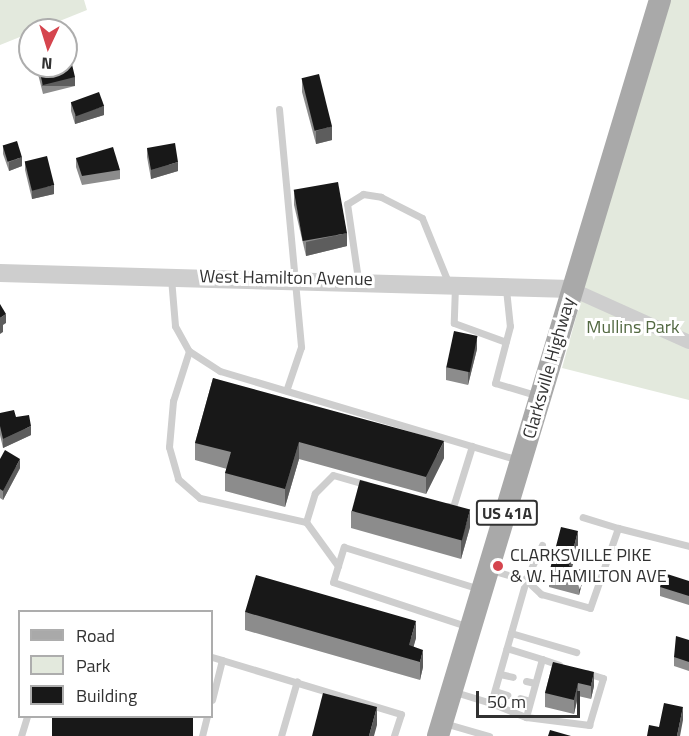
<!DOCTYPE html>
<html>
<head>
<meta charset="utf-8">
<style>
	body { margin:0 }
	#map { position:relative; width:689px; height:736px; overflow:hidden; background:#fff; font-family:"Titillium Web",sans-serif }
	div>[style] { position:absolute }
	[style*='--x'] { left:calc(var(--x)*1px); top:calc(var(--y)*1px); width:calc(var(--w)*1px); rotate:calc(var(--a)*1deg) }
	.green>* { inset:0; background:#e3e9dd }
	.service>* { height:7px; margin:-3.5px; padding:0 3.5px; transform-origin:3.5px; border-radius:3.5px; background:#cecece }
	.minor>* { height:14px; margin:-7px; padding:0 7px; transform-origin:7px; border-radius:7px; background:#cecece }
	.tertiary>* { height:18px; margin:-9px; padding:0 9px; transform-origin:9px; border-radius:9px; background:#cecece }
	.primary>* { height:22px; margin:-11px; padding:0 11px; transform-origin:11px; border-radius:11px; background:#a9a9a9 }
	.wall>* { inset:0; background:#8c8c8c }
	.shaded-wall>* { inset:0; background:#5d5d5d; transform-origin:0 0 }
	.building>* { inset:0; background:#181818; transform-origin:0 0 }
	.dots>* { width:16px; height:16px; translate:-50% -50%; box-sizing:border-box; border:3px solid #fff; border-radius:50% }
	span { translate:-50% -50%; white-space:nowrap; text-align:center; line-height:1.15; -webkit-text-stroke:6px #fff; paint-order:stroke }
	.shield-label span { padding:2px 4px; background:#fff; border:2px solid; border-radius:4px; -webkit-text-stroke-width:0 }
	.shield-label { font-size:16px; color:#313131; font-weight:700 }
	.street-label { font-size:18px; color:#313131 }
	.park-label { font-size:18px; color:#536942 }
	.poi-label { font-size:18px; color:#313131 }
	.left { translate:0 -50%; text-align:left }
	.legend { position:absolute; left:18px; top:610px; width:195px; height:108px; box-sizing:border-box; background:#fff; border:2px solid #adadad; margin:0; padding:8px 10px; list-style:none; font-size:18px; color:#313131 }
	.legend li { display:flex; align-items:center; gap:12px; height:30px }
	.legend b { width:30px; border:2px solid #adadad }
	.north { position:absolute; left:18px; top:18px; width:60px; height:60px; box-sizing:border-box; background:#fff; border:2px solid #adadad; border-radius:50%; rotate:184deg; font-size:16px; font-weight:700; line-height:24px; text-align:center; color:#313131 }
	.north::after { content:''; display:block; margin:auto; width:21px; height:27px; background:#d5454e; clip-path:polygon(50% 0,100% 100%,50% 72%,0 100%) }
	.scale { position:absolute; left:476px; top:691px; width:104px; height:27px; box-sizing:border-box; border:3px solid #313131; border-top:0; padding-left:8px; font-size:18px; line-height:21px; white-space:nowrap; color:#313131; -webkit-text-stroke:4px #fff; paint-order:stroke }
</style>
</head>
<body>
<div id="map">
	<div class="green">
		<i style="clip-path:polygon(0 0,84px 0,87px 10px,0 45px)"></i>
		<i style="clip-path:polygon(664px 0,689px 0,689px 400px,562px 368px)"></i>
	</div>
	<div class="service">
		<i style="--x:279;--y:109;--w:239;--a:84.7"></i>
		<i style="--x:301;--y:347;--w:46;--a:108.8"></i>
		<i style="--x:171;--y:278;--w:48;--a:85.2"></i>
		<i style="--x:175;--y:326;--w:29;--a:61"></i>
		<i style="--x:189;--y:351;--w:37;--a:33"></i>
		<i style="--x:220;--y:371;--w:311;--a:16.6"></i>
		<i style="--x:358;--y:279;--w:76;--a:-98.3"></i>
		<i style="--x:347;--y:204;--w:19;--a:-32"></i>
		<i style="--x:363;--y:194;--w:18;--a:9"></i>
		<i style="--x:381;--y:197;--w:46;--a:27.1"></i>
		<i style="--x:422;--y:218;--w:69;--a:67.9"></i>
		<i style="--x:455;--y:286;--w:37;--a:92"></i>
		<i style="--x:454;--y:323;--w:55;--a:20.1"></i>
		<i style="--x:506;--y:289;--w:37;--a:84"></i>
		<i style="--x:510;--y:326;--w:59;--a:104.7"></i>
		<i style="--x:495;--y:383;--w:46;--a:16.5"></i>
		<i style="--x:189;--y:351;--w:52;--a:107.7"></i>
		<i style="--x:173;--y:401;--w:46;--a:95"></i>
		<i style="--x:169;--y:447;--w:33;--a:74"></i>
		<i style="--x:178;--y:479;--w:29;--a:41"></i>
		<i style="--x:200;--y:498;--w:109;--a:12.8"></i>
		<i style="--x:448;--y:506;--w:5;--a:11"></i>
		<i style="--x:453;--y:507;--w:64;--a:-72.7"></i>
		<i style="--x:618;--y:528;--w:73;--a:14.2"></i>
		<i style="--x:542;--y:545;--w:38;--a:115"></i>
		<i style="--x:526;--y:580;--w:21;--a:43"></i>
		<i style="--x:541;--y:594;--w:51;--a:15.9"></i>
		<i style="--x:590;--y:608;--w:85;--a:-70.7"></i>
		<i style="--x:618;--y:528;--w:37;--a:-163"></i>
		<i style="--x:338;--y:566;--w:54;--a:-126"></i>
		<i style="--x:306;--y:522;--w:30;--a:-73"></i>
		<i style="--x:315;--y:493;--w:25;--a:-45"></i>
		<i style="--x:333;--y:475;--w:35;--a:16"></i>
		<i style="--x:469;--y:627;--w:143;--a:-161.7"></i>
		<i style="--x:333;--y:582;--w:37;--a:-73"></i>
		<i style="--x:344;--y:547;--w:142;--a:17.2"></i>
		<i style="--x:511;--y:633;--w:68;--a:16.3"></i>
		<i style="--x:212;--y:657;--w:10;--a:17"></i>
		<i style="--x:542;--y:659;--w:18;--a:19"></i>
		<i style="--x:500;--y:674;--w:13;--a:13"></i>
		<i style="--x:526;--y:681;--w:9;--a:13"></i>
		<i style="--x:495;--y:691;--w:13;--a:18"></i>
		<i style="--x:455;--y:692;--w:38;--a:17"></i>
		<i style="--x:491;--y:703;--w:128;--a:-74.1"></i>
		<i style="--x:526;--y:580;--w:35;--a:-164"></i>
		<i style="--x:520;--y:698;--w:10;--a:17"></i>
		<i style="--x:212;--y:700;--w:41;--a:-76"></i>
		<i style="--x:222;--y:660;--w:187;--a:16.8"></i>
		<i style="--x:401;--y:714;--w:23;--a:108"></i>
		<i style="--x:491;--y:703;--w:38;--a:22"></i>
		<i style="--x:526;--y:717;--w:60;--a:-74.6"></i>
		<i style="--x:542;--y:659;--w:37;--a:-163"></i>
		<i style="--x:526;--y:717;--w:64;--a:7.2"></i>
		<i style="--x:589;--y:725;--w:49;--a:-73.4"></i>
		<i style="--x:603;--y:678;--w:17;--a:-163"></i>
		<i style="--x:444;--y:723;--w:47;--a:16.1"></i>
		<i style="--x:21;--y:736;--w:21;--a:-73"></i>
		<i style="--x:202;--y:736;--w:21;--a:-76"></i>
		<i style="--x:281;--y:736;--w:57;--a:-73.8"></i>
	</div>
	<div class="minor">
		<i style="--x:571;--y:289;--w:129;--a:24.2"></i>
	</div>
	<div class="tertiary">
		<i style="--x:0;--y:273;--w:571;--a:1.61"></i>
	</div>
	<div class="primary">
		<i style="--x:438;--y:736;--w:769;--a:-73.22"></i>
	</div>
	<div class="wall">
		<i style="clip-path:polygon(38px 66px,75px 86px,43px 94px,38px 74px)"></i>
		<i style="clip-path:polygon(302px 79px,332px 140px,316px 144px,302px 92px)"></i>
		<i style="clip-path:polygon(71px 102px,104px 115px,75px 124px,71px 111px)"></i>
		<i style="clip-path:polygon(3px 145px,22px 166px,9px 171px,3px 154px)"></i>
		<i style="clip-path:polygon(147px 148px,178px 171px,151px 179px,147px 157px)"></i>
		<i style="clip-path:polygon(76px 158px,120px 170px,120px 179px,82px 185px,76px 167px)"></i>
		<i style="clip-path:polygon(25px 161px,54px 194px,32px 199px,25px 170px)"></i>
		<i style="clip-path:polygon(294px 192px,347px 246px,306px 256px,294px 205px)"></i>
		<i style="clip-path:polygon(477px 349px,468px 385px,446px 380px,446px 367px)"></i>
		<i style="clip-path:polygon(213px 378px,444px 458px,426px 494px,299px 459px,285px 507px,225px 491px,225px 473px,227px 469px,195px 460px,195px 443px)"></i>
		<i style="clip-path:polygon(0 413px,16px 417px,31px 435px,3px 448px,0 435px)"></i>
		<i style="clip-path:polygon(0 459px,20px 468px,3px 500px,0 498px)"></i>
		<i style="clip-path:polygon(351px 511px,470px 527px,461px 559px,351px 528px)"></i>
		<i style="clip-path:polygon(578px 545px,572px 567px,582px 583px,579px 595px,549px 587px,549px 573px)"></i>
		<i style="clip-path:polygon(689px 581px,689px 605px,660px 596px,660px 587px)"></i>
		<i style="clip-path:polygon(245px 612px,416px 638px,413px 647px,423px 667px,420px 680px,245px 630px)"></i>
		<i style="clip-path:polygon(689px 640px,689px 671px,674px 666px,674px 657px)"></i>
		<i style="clip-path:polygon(553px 662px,594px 686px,591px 699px,578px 696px,574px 714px,545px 707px,545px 693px)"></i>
	</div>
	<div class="shaded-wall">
		<i style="left:75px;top:77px;width:9px;height:33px;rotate:90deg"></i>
		<i style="clip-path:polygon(104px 106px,104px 115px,75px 124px,75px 115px)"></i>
		<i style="clip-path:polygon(332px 126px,332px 140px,316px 144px,316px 131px)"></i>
		<i style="clip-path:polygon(22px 157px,22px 166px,9px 171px,9px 162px)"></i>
		<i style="clip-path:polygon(178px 162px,178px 171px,151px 179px,151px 170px)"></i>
		<i style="clip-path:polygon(54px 185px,54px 194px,32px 199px,32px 190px)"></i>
		<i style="clip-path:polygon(347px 233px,347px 246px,306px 256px,306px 242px)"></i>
		<i style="clip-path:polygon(6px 314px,6px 323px,3px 325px,3px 332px,0 334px,0 318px)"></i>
		<i style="clip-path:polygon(477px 336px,477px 349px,468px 385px,468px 372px)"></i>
		<i style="clip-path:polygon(31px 426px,31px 435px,3px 448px,3px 439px)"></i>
		<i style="clip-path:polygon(444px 441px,444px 458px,426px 494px,426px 477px)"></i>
		<i style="clip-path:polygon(299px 442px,299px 459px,285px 507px,285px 489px)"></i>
		<i style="clip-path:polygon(20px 459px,20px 468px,3px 500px,3px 491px)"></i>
		<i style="clip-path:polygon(470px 510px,470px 527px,461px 559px,461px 541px)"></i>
		<i style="clip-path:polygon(578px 531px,578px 545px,569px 579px,569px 566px)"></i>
		<i style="clip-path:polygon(582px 570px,582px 583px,579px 595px,579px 582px)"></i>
		<i style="clip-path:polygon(416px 621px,416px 638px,410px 660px,409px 645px)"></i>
		<i style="clip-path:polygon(423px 650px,423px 667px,420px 680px,420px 662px)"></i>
		<i style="clip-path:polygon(594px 672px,594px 686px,591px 699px,591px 686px)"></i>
		<i style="clip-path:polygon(578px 683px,578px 696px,574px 714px,574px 700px)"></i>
		<i style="clip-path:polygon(377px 707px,377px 725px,374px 736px,369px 736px)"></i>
		<i style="clip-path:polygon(683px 707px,683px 720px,680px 736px,677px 736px)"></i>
		<i style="clip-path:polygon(193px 717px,193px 732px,192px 736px,187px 736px)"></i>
	</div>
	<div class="building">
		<i style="clip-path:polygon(70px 56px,75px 77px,43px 85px,38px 66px,66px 66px,66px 57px)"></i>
		<i style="left:319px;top:74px;width:54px;height:18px;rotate:76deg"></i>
		<i style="left:99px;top:92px;width:15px;height:30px;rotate:70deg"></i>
		<i style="left:17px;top:141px;width:17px;height:15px;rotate:73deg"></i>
		<i style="clip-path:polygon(175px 143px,178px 162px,151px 170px,147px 148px)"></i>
		<i style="clip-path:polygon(113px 147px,120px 170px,82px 176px,76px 158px)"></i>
		<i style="left:47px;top:156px;width:30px;height:23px;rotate:76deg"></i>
		<i style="left:338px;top:182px;width:52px;height:45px;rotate:80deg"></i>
		<i style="clip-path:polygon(0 304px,6px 314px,0 318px)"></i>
		<i style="left:454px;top:331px;width:24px;height:37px;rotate:12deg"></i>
		<i style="clip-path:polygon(213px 378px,444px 441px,426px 477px,299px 442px,285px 489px,225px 473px,231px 452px,195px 443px)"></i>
		<i style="clip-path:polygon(14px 410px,16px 417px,29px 415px,31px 426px,3px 439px,0 426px,0 413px)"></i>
		<i style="clip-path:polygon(5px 450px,20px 459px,3px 491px,0 489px,0 459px)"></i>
		<i style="left:360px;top:480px;width:114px;height:32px;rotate:15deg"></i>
		<i style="clip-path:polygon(561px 527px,578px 531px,569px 566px,582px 570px,579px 582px,549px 573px)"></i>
		<i style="clip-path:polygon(664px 573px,689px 581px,689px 596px,660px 587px)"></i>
		<i style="clip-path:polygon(256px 575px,416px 621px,409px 645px,423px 650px,420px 662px,245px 612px)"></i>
		<i style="clip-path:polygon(676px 636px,689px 640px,689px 662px,674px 657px)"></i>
		<i style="clip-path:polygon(553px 662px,594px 672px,591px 686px,578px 683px,574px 700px,545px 693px)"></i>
		<i style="clip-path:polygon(323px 693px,377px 707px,369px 736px,312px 736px)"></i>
		<i style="clip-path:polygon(664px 703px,683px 707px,677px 736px,647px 736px,649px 725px,659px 727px)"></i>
		<i style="left:52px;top:717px;width:141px;height:20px"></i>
		<i style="clip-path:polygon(550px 730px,571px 736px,548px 736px)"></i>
	</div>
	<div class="dots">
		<i style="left:498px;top:566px;background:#d5454e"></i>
	</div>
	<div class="shield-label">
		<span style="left:507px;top:513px">US 41A</span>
	</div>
	<div class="street-label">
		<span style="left:286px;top:278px;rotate:1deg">West Hamilton Avenue</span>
		<span style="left:549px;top:368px;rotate:-74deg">Clarksville Highway</span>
	</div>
	<div class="park-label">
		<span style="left:633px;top:327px">Mullins Park</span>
	</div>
	<div class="poi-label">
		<span class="left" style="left:510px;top:566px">CLARKSVILLE PIKE<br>&amp; W. HAMILTON AVE</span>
	</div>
	<ul class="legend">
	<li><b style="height:8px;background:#a9a9a9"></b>Road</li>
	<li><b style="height:16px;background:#e3e9dd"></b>Park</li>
	<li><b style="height:16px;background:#181818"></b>Building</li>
	</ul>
	<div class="north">N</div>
	<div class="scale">50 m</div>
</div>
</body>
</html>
